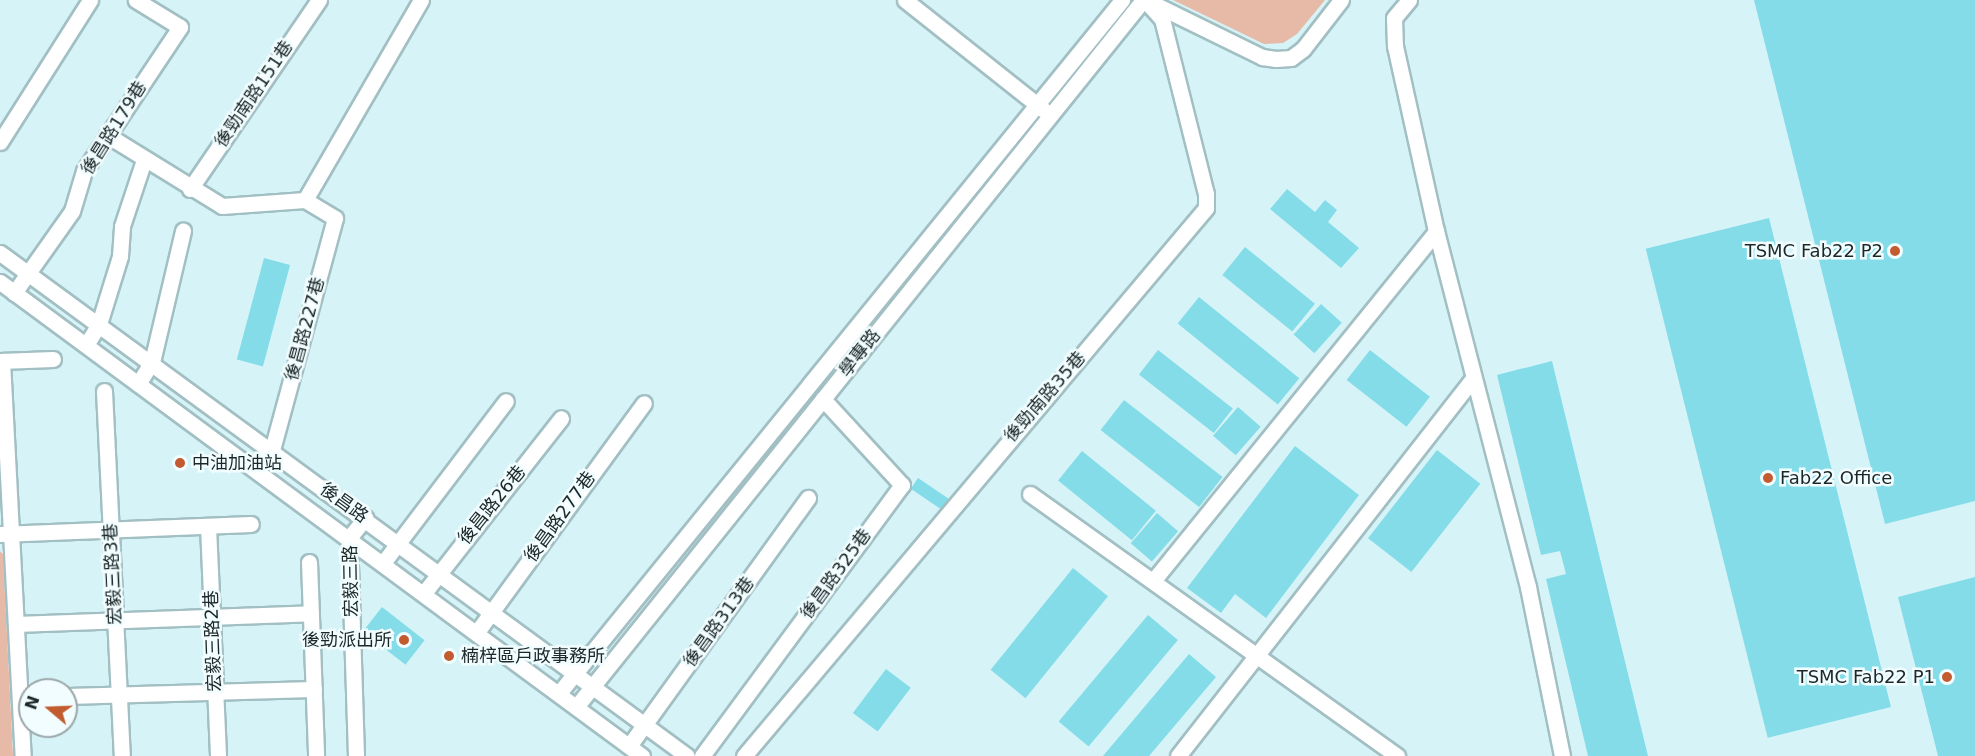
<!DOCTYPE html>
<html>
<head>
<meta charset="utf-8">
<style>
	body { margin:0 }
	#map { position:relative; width:1975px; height:756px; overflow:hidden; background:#d6f4f8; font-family:"DejaVu Sans","Noto Sans TC",sans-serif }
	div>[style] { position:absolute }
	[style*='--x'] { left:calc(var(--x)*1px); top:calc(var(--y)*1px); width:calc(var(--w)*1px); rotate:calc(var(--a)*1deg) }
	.green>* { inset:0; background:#e7b9a7 }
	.building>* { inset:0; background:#83dce8; transform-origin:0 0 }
	.roads { filter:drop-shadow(2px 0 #a2bfc3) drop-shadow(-2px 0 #a2bfc3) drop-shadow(0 2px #a2bfc3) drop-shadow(0 -2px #a2bfc3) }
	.minor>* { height:15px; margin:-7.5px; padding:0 7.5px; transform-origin:7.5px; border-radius:7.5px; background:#fff }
	.dots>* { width:16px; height:16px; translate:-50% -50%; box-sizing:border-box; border:3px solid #f1fdff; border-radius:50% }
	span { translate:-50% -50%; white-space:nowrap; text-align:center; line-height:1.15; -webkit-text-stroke:5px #f1fdff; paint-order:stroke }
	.street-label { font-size:18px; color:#1c2728 }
	.poi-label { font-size:18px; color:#1c2728 }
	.right { translate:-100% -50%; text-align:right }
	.left { translate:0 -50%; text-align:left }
	.north { position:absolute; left:18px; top:678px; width:60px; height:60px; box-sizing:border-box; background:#f1fdff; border:2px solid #9ca7a9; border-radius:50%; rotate:289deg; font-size:16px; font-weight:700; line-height:24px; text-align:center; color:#1c2728 }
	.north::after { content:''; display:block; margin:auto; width:21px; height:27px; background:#c25b2f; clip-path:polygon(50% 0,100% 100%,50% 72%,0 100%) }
</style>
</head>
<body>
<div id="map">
	<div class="green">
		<i style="clip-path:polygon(1173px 0,1325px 0,1297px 34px,1283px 43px,1264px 44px)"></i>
		<i style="clip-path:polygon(0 551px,3px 554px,13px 756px,0 756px)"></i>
	</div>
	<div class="building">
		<i style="clip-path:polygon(1754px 0,1975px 0,1975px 501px,1885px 524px)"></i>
		<i style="clip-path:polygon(1287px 189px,1315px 212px,1325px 200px,1337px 210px,1328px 222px,1359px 248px,1341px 268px,1270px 209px)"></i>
		<i style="left:1769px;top:218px;width:504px;height:127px;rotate:76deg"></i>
		<i style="left:1245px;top:247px;width:90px;height:36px;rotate:39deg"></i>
		<i style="left:264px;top:258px;width:27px;height:105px;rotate:15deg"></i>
		<i style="left:1199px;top:297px;width:129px;height:34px;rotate:39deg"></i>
		<i style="left:1321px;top:304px;width:28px;height:41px;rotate:42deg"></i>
		<i style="left:1158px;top:350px;width:95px;height:31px;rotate:38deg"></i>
		<i style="left:1370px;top:350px;width:76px;height:38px;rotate:38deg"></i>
		<i style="clip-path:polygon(1552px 361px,1648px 756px,1588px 756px,1546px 579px,1566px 574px,1560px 551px,1541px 555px,1497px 375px)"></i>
		<i style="left:1124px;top:400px;width:125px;height:38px;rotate:38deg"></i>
		<i style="left:1238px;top:407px;width:30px;height:38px;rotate:41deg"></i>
		<i style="clip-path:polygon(1295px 446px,1359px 495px,1266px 618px,1235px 594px,1221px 613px,1187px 588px)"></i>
		<i style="left:1437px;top:450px;width:55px;height:112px;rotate:38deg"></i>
		<i style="left:1082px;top:451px;width:95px;height:38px;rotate:39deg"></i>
		<i style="left:918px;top:478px;width:41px;height:13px;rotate:34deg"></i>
		<i style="left:1157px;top:513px;width:28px;height:40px;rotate:41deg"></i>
		<i style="left:1073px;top:568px;width:45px;height:131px;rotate:39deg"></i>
		<i style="clip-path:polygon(1975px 577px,1975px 756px,1938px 756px,1898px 597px)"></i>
		<i style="left:382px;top:607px;width:54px;height:31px;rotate:38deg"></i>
		<i style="left:1148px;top:615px;width:39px;height:139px;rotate:40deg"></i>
		<i style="clip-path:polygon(1189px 654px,1216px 677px,1149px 756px,1103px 756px)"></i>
		<i style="left:886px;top:669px;width:31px;height:55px;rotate:37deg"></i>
	</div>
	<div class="roads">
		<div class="minor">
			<i style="--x:905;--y:0;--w:177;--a:38.4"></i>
			<i style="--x:1409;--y:0;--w:23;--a:130"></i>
			<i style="--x:1394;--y:18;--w:28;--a:88"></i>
			<i style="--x:1395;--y:46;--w:189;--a:77.5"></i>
			<i style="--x:1436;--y:231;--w:368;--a:75.5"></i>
			<i style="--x:1528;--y:587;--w:172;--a:78.6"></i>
			<i style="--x:1152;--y:3;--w:123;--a:26.1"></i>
			<i style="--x:1262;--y:57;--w:14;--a:8"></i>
			<i style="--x:1276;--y:59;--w:15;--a:-4"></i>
			<i style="--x:1291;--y:58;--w:15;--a:-37"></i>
			<i style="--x:1303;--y:49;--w:62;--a:-52.2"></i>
			<i style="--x:107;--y:135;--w:135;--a:31.7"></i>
			<i style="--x:222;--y:206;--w:83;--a:-4.1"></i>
			<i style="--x:305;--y:200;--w:231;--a:-59.9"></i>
			<i style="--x:0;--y:142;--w:168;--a:-57.6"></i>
			<i style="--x:190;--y:189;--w:229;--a:-55.7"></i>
			<i style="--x:0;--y:253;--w:851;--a:36.21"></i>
			<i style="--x:0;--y:282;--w:798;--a:36.44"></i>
			<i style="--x:14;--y:293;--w:100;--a:-54.7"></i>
			<i style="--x:72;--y:211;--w:42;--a:-73.3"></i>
			<i style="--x:84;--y:171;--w:173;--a:-56.3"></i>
			<i style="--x:180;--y:27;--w:52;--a:-148.5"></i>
			<i style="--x:86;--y:345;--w:25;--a:-58"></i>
			<i style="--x:99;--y:324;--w:71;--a:-72.8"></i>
			<i style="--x:120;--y:256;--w:30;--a:-86"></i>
			<i style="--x:122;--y:226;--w:70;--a:-71.6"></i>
			<i style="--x:0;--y:361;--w:53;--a:-2.2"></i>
			<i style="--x:2;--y:361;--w:396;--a:87"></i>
			<i style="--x:138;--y:384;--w:26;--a:-58"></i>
			<i style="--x:152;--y:362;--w:135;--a:-76.7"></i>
			<i style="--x:104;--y:391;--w:365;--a:87.2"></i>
			<i style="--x:257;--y:470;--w:25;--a:-53"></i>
			<i style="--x:272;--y:450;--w:240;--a:-74.8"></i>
			<i style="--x:335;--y:218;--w:35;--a:-149"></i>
			<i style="--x:1030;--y:494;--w:451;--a:35.5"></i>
			<i style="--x:208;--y:526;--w:230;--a:87.5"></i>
			<i style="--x:0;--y:534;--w:251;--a:-2.3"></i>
			<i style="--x:309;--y:562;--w:194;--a:87.9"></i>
			<i style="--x:383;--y:563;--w:203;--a:-52.8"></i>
			<i style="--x:1153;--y:581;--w:450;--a:-51"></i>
			<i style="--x:424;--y:593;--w:222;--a:-51.9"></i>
			<i style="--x:16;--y:624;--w:295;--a:-2.1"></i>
			<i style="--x:477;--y:632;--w:283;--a:-53.9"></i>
			<i style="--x:559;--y:693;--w:893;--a:-50.91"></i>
			<i style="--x:66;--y:696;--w:248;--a:-1.6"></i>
			<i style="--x:576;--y:707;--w:906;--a:-51.27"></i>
			<i style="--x:629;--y:746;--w:306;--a:-54.2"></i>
			<i style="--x:356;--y:756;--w:218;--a:-91.8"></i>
			<i style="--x:349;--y:538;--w:26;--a:-51"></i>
			<i style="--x:702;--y:756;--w:337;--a:-53.6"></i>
			<i style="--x:902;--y:485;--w:117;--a:-132.6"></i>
			<i style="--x:744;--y:756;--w:717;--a:-49.87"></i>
			<i style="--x:1206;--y:208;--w:14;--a:-90"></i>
			<i style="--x:1206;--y:194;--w:180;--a:-104.1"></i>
			<i style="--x:1162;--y:19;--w:25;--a:-132"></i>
			<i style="--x:1178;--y:756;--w:479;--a:-52"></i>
		</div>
	</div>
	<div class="dots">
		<i style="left:1895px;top:251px;background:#c25b2f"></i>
		<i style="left:180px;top:463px;background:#c25b2f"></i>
		<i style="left:1768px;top:478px;background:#c25b2f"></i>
		<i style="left:404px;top:640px;background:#c25b2f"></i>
		<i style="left:449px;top:656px;background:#c25b2f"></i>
		<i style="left:1947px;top:677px;background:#c25b2f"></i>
	</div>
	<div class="street-label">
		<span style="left:254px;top:94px;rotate:-56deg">後勁南路151巷</span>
		<span style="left:114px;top:128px;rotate:-58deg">後昌路179巷</span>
		<span style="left:305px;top:329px;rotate:-75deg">後昌路227巷</span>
		<span style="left:860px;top:353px;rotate:-52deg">學專路</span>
		<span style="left:1045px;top:397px;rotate:-49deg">後勁南路35巷</span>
		<span style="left:344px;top:503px;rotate:36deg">後昌路</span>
		<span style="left:492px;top:505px;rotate:-51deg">後昌路26巷</span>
		<span style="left:560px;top:517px;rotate:-54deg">後昌路277巷</span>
		<span style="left:113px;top:574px;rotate:-93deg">宏毅三路3巷</span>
		<span style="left:836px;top:574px;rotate:-54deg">後昌路325巷</span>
		<span style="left:351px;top:581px;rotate:-91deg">宏毅三路</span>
		<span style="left:719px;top:622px;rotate:-54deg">後昌路313巷</span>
		<span style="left:213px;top:641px;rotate:-92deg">宏毅三路2巷</span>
	</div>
	<div class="poi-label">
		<span class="right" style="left:1883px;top:251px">TSMC Fab22 P2</span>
		<span class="left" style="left:192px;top:463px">中油加油站</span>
		<span class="left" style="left:1780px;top:478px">Fab22 Office</span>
		<span class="right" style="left:392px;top:640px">後勁派出所</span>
		<span class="left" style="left:461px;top:656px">楠梓區戶政事務所</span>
		<span class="right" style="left:1935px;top:677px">TSMC Fab22 P1</span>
	</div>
	<div class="north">N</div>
</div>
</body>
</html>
